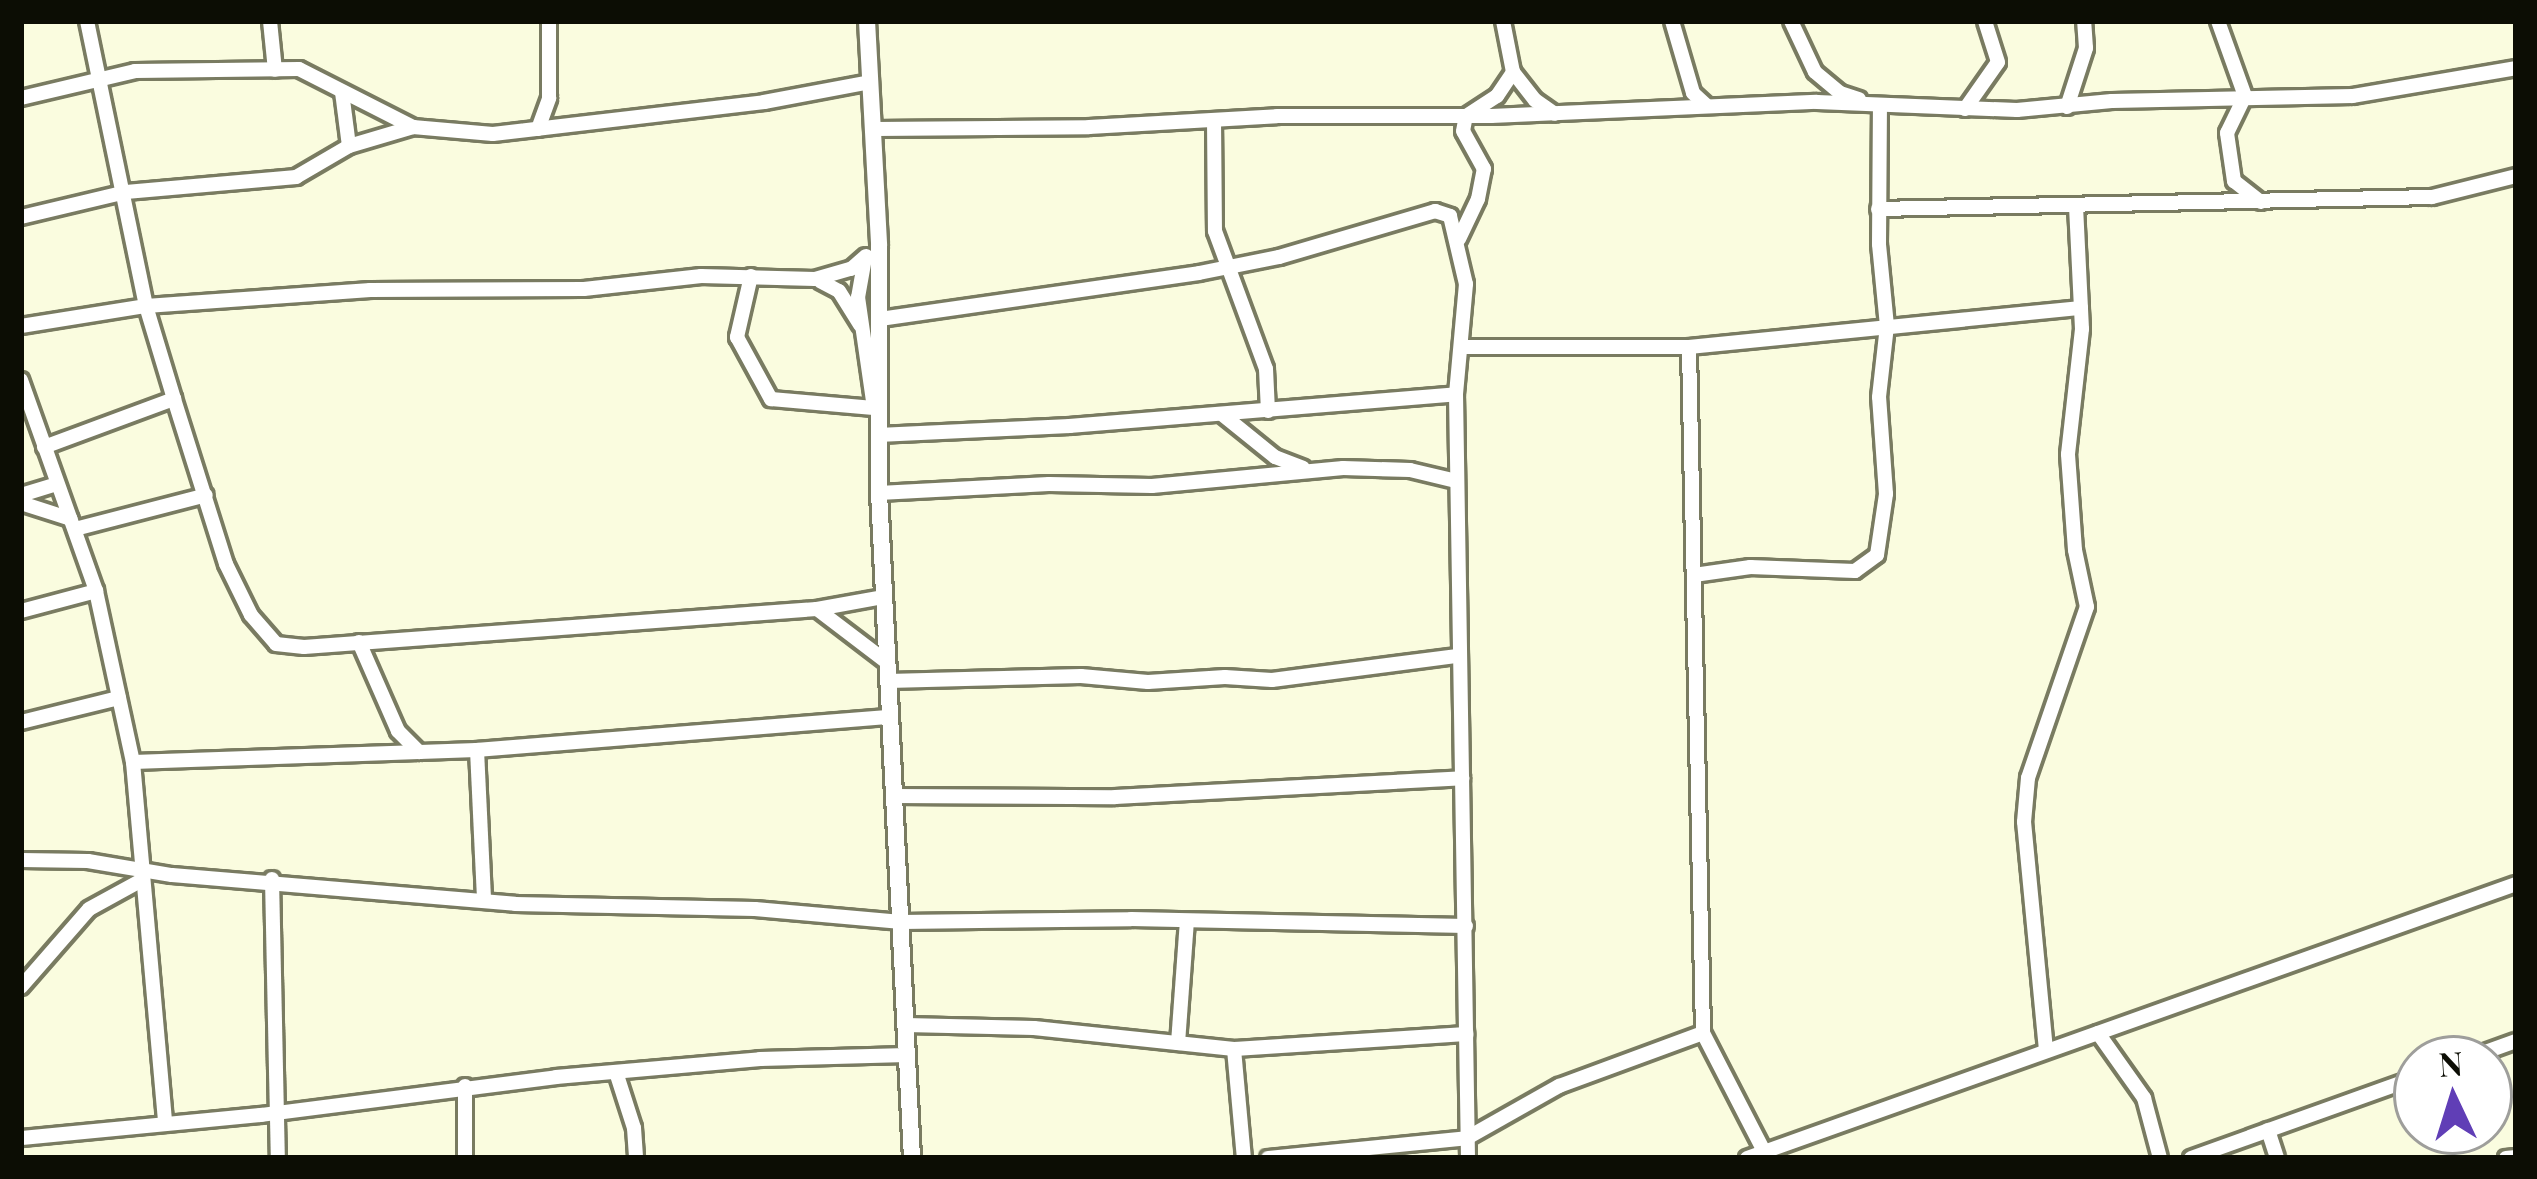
<!DOCTYPE html>
<html>
<head>
<meta charset="utf-8">
<style>
	body { margin:0 }
	#map { position:relative; width:2537px; height:1179px; overflow:hidden; background:#fafcdf; font-family:"Playfair Display",serif }
	div>[style] { position:absolute }
	[style*='--x'] { left:calc(var(--x)*1px); top:calc(var(--y)*1px); width:calc(var(--w)*1px); rotate:calc(var(--a)*1deg) }
	.roads { filter:drop-shadow(3px 0 #797b61) drop-shadow(-3px 0 #797b61) drop-shadow(0 3px #797b61) drop-shadow(0 -3px #797b61) }
	.minor>* { height:14px; margin:-7px; padding:0 7px; transform-origin:7px; border-radius:7px; background:#fff }
	.tertiary>* { height:16px; margin:-8px; padding:0 8px; transform-origin:8px; border-radius:8px; background:#fff }
	span { translate:-50% -50%; white-space:nowrap; text-align:center; line-height:1.15; -webkit-text-stroke:12px #fff; paint-order:stroke }
	.frame { position:absolute; inset:0; border:24px solid #0c0d04; pointer-events:none }
	.north { position:absolute; left:2393px; top:1035px; width:120px; height:120px; box-sizing:border-box; background:#fff; border:3px solid #9e9e9b; border-radius:50%; rotate:356deg; font-size:33px; font-weight:700; line-height:48px; text-align:center; color:#0c0d04 }
	.north::after { content:''; display:block; margin:auto; width:42px; height:54px; background:#603eb6; clip-path:polygon(50% 0,100% 100%,50% 72%,0 100%) }
</style>
</head>
<body>
<div id="map">
	<div class="roads">
		<div class="minor">
			<i style="--x:87;--y:21;--w:291;--a:78.3"></i>
			<i style="--x:146;--y:306;--w:97;--a:73.2"></i>
			<i style="--x:174;--y:399;--w:173;--a:72.5"></i>
			<i style="--x:226;--y:564;--w:57;--a:63.9"></i>
			<i style="--x:251;--y:615;--w:38;--a:49"></i>
			<i style="--x:276;--y:644;--w:28;--a:6"></i>
			<i style="--x:304;--y:647;--w:514;--a:-4.24"></i>
			<i style="--x:817;--y:609;--w:68;--a:-10.2"></i>
			<i style="--x:270;--y:21;--w:49;--a:84.2"></i>
			<i style="--x:1503;--y:21;--w:52;--a:78.9"></i>
			<i style="--x:1513;--y:72;--w:36;--a:52"></i>
			<i style="--x:1535;--y:100;--w:24;--a:35"></i>
			<i style="--x:1672;--y:21;--w:75;--a:73.7"></i>
			<i style="--x:1693;--y:93;--w:19;--a:43"></i>
			<i style="--x:1791;--y:21;--w:56;--a:64.8"></i>
			<i style="--x:1815;--y:72;--w:33;--a:40"></i>
			<i style="--x:1840;--y:93;--w:20;--a:18"></i>
			<i style="--x:2218;--y:21;--w:80;--a:70.2"></i>
			<i style="--x:2245;--y:96;--w:41;--a:115.9"></i>
			<i style="--x:2227;--y:133;--w:49;--a:81.7"></i>
			<i style="--x:2234;--y:181;--w:34;--a:38"></i>
			<i style="--x:342;--y:92;--w:54;--a:82.6"></i>
			<i style="--x:21;--y:98;--w:117;--a:-13.3"></i>
			<i style="--x:135;--y:71;--w:164;--a:-0.7"></i>
			<i style="--x:299;--y:69;--w:128;--a:27"></i>
			<i style="--x:413;--y:127;--w:80;--a:5"></i>
			<i style="--x:493;--y:134;--w:273;--a:-6.7"></i>
			<i style="--x:764;--y:102;--w:109;--a:-10.6"></i>
			<i style="--x:2067;--y:107;--w:62;--a:-72.1"></i>
			<i style="--x:2086;--y:48;--w:27;--a:-94"></i>
			<i style="--x:1965;--y:109;--w:57;--a:-54.9"></i>
			<i style="--x:1998;--y:62;--w:43;--a:-107.6"></i>
			<i style="--x:1214;--y:120;--w:111;--a:89.5"></i>
			<i style="--x:1215;--y:231;--w:147;--a:69.7"></i>
			<i style="--x:1266;--y:369;--w:42;--a:87.3"></i>
			<i style="--x:538;--y:129;--w:33;--a:-70"></i>
			<i style="--x:549;--y:98;--w:77;--a:-90"></i>
			<i style="--x:875;--y:129;--w:214;--a:-0.5"></i>
			<i style="--x:1089;--y:127;--w:188;--a:-3.3"></i>
			<i style="--x:1277;--y:116;--w:214;--a:0"></i>
			<i style="--x:1491;--y:116;--w:326;--a:-2.5"></i>
			<i style="--x:1817;--y:102;--w:200;--a:2.3"></i>
			<i style="--x:2017;--y:110;--w:95;--a:-5.4"></i>
			<i style="--x:2112;--y:101;--w:241;--a:-1.2"></i>
			<i style="--x:2353;--y:96;--w:165;--a:-9.7"></i>
			<i style="--x:1878;--y:209;--w:554;--a:-1.24"></i>
			<i style="--x:2432;--y:197;--w:87;--a:-14"></i>
			<i style="--x:21;--y:217;--w:108;--a:-13.4"></i>
			<i style="--x:126;--y:192;--w:171;--a:-5"></i>
			<i style="--x:296;--y:177;--w:61;--a:-30.3"></i>
			<i style="--x:349;--y:146;--w:67;--a:-16.5"></i>
			<i style="--x:1459;--y:239;--w:44;--a:-64.6"></i>
			<i style="--x:1478;--y:199;--w:31;--a:-79"></i>
			<i style="--x:1484;--y:169;--w:43;--a:-118.9"></i>
			<i style="--x:1463;--y:131;--w:15;--a:-79"></i>
			<i style="--x:1466;--y:116;--w:37;--a:-33"></i>
			<i style="--x:1497;--y:96;--w:29;--a:-56"></i>
			<i style="--x:865;--y:258;--w:40;--a:100"></i>
			<i style="--x:858;--y:297;--w:112;--a:81.8"></i>
			<i style="--x:751;--y:276;--w:63;--a:102.9"></i>
			<i style="--x:737;--y:337;--w:71;--a:61.3"></i>
			<i style="--x:771;--y:399;--w:103;--a:5"></i>
			<i style="--x:820;--y:281;--w:21;--a:28"></i>
			<i style="--x:839;--y:291;--w:40;--a:58"></i>
			<i style="--x:880;--y:319;--w:322;--a:-8.2"></i>
			<i style="--x:1199;--y:273;--w:82;--a:-11.3"></i>
			<i style="--x:1279;--y:257;--w:163;--a:-16.4"></i>
			<i style="--x:1435;--y:211;--w:16;--a:18"></i>
			<i style="--x:1450;--y:216;--w:70;--a:76.8"></i>
			<i style="--x:1466;--y:284;--w:110;--a:95.2"></i>
			<i style="--x:1456;--y:394;--w:764;--a:89.1"></i>
			<i style="--x:21;--y:326;--w:127;--a:-9.1"></i>
			<i style="--x:146;--y:306;--w:225;--a:-4.1"></i>
			<i style="--x:370;--y:290;--w:214;--a:-0.3"></i>
			<i style="--x:584;--y:289;--w:118;--a:-6.3"></i>
			<i style="--x:701;--y:276;--w:114;--a:1.5"></i>
			<i style="--x:815;--y:279;--w:37;--a:-16"></i>
			<i style="--x:851;--y:269;--w:20;--a:-41"></i>
			<i style="--x:1461;--y:347;--w:228;--a:0"></i>
			<i style="--x:1689;--y:347;--w:394;--a:-5.7"></i>
			<i style="--x:1689;--y:347;--w:686;--a:88.83"></i>
			<i style="--x:21;--y:380;--w:224;--a:70.4"></i>
			<i style="--x:96;--y:591;--w:175;--a:77.8"></i>
			<i style="--x:133;--y:762;--w:362;--a:84.9"></i>
			<i style="--x:1223;--y:415;--w:67;--a:38.9"></i>
			<i style="--x:1275;--y:457;--w:30;--a:21"></i>
			<i style="--x:878;--y:435;--w:192;--a:-2.7"></i>
			<i style="--x:1070;--y:426;--w:387;--a:-4.7"></i>
			<i style="--x:44;--y:447;--w:139;--a:-20.3"></i>
			<i style="--x:879;--y:493;--w:170;--a:-3"></i>
			<i style="--x:1049;--y:484;--w:103;--a:1.1"></i>
			<i style="--x:1152;--y:486;--w:192;--a:-5.4"></i>
			<i style="--x:1343;--y:468;--w:67;--a:1.7"></i>
			<i style="--x:1410;--y:470;--w:47;--a:13.4"></i>
			<i style="--x:21;--y:495;--w:38;--a:-17"></i>
			<i style="--x:21;--y:503;--w:52;--a:17.7"></i>
			<i style="--x:75;--y:529;--w:135;--a:-14.5"></i>
			<i style="--x:1694;--y:575;--w:57;--a:-8.1"></i>
			<i style="--x:1750;--y:567;--w:105;--a:2.2"></i>
			<i style="--x:1855;--y:571;--w:27;--a:-36"></i>
			<i style="--x:1877;--y:555;--w:62;--a:-81.6"></i>
			<i style="--x:1886;--y:494;--w:97;--a:-94.1"></i>
			<i style="--x:1879;--y:397;--w:71;--a:-83.6"></i>
			<i style="--x:1887;--y:326;--w:82;--a:-95.6"></i>
			<i style="--x:1879;--y:244;--w:138;--a:-89.6"></i>
			<i style="--x:817;--y:609;--w:89;--a:37.3"></i>
			<i style="--x:21;--y:611;--w:78;--a:-14.9"></i>
			<i style="--x:359;--y:642;--w:97;--a:66.3"></i>
			<i style="--x:398;--y:731;--w:30;--a:45"></i>
			<i style="--x:888;--y:681;--w:193;--a:-1.5"></i>
			<i style="--x:1081;--y:676;--w:67;--a:5.1"></i>
			<i style="--x:1148;--y:682;--w:77;--a:-3.7"></i>
			<i style="--x:1225;--y:677;--w:47;--a:3.7"></i>
			<i style="--x:1272;--y:680;--w:187;--a:-7.4"></i>
			<i style="--x:21;--y:722;--w:101;--a:-13.8"></i>
			<i style="--x:477;--y:750;--w:151;--a:87.3"></i>
			<i style="--x:133;--y:762;--w:344;--a:-2"></i>
			<i style="--x:477;--y:750;--w:414;--a:-4.6"></i>
			<i style="--x:894;--y:796;--w:221;--a:0.3"></i>
			<i style="--x:1115;--y:797;--w:348;--a:-3.1"></i>
			<i style="--x:21;--y:860;--w:67;--a:0.9"></i>
			<i style="--x:88;--y:861;--w:85;--a:9.5"></i>
			<i style="--x:172;--y:875;--w:344;--a:4.8"></i>
			<i style="--x:515;--y:904;--w:240;--a:1.2"></i>
			<i style="--x:755;--y:909;--w:147;--a:5.1"></i>
			<i style="--x:901;--y:922;--w:230;--a:-0.7"></i>
			<i style="--x:1131;--y:919;--w:335;--a:1.2"></i>
			<i style="--x:272;--y:879;--w:279;--a:88.8"></i>
			<i style="--x:21;--y:987;--w:103;--a:-48.9"></i>
			<i style="--x:89;--y:909;--w:58;--a:-28.8"></i>
			<i style="--x:906;--y:1025;--w:128;--a:1.3"></i>
			<i style="--x:1034;--y:1028;--w:201;--a:6"></i>
			<i style="--x:1234;--y:1049;--w:109;--a:84.8"></i>
			<i style="--x:2098;--y:1033;--w:80;--a:54.7"></i>
			<i style="--x:2144;--y:1098;--w:62;--a:75.1"></i>
			<i style="--x:1178;--y:1043;--w:122;--a:-85.8"></i>
			<i style="--x:1234;--y:1049;--w:233;--a:-3.7"></i>
			<i style="--x:2046;--y:1050;--w:229;--a:-95.5"></i>
			<i style="--x:2024;--y:822;--w:44;--a:-84.8"></i>
			<i style="--x:2028;--y:778;--w:181;--a:-71"></i>
			<i style="--x:2087;--y:607;--w:58;--a:-101.9"></i>
			<i style="--x:2075;--y:550;--w:96;--a:-94.2"></i>
			<i style="--x:2068;--y:454;--w:126;--a:-83.6"></i>
			<i style="--x:2082;--y:329;--w:123;--a:-92.8"></i>
			<i style="--x:2466;--y:1059;--w:53;--a:-19.8"></i>
			<i style="--x:616;--y:1072;--w:59;--a:72.2"></i>
			<i style="--x:634;--y:1128;--w:30;--a:86"></i>
			<i style="--x:2268;--y:1130;--w:29;--a:72"></i>
			<i style="--x:21;--y:1138;--w:241;--a:-5.5"></i>
			<i style="--x:261;--y:1115;--w:297;--a:-7.3"></i>
			<i style="--x:556;--y:1077;--w:205;--a:-5"></i>
			<i style="--x:760;--y:1059;--w:147;--a:-1.6"></i>
			<i style="--x:465;--y:1158;--w:72;--a:-90"></i>
			<i style="--x:1268;--y:1158;--w:200;--a:-5.7"></i>
			<i style="--x:1467;--y:1138;--w:106;--a:-29.5"></i>
			<i style="--x:1559;--y:1086;--w:153;--a:-20.2"></i>
			<i style="--x:1703;--y:1033;--w:133;--a:62.7"></i>
			<i style="--x:1747;--y:1158;--w:816;--a:-19.61"></i>
			<i style="--x:2191;--y:1158;--w:240;--a:-19.7"></i>
			<i style="--x:2506;--y:1158;--w:10;--a:-6"></i>
		</div>
		<div class="tertiary">
			<i style="--x:867;--y:21;--w:225;--a:86.9"></i>
			<i style="--x:879;--y:246;--w:247;--a:90"></i>
			<i style="--x:879;--y:493;--w:666;--a:87.16"></i>
		</div>
	</div>
	<div class="frame"></div>
	<div class="north">N</div>
</div>
</body>
</html>
